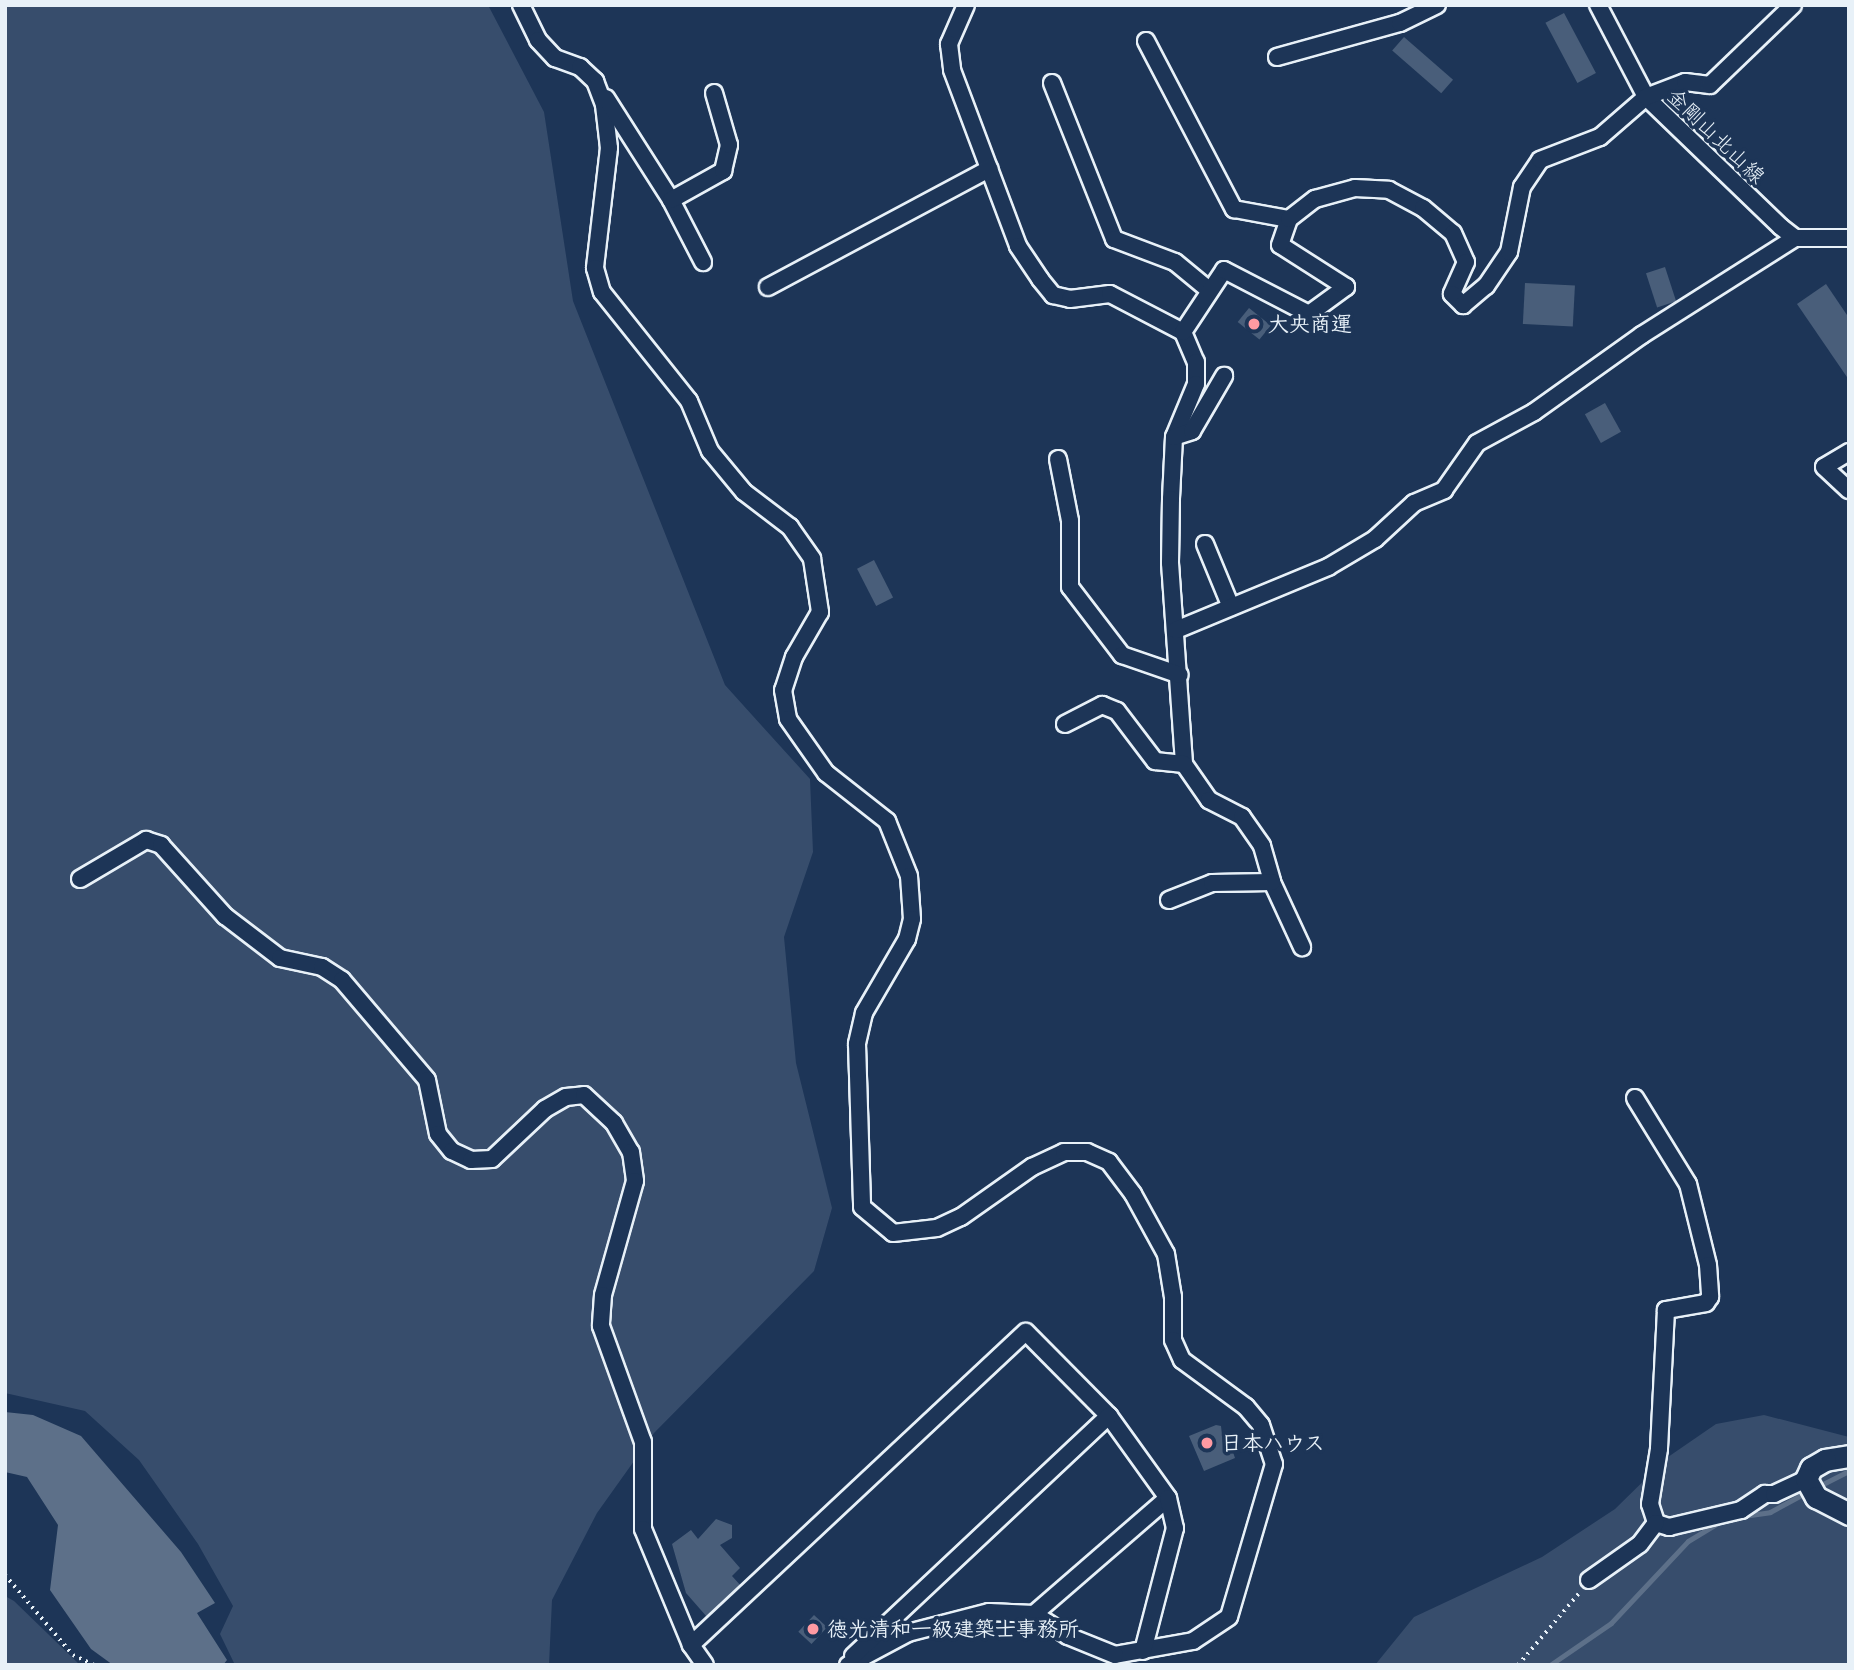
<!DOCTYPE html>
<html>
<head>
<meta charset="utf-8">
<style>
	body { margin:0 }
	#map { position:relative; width:1854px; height:1670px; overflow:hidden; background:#1d3557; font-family:Itim,"Klee One",sans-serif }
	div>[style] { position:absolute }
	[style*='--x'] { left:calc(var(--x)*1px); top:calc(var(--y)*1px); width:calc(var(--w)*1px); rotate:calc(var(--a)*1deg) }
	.green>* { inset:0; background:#374d6c }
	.water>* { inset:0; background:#5d7089 }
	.stream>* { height:5px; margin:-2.5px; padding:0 2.5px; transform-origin:2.5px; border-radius:2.5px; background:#5d7089 }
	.building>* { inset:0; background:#495e7a; transform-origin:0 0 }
	.path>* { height:3.5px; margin-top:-1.75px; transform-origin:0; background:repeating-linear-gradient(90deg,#e8f1f8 0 2px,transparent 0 7px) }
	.roads { filter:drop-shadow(2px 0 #e8f1f8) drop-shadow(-2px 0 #e8f1f8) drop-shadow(0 2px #e8f1f8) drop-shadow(0 -2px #e8f1f8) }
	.minor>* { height:16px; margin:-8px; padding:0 8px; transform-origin:8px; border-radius:8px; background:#1d3557 }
	.tertiary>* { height:21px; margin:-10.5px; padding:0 10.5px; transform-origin:10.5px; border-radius:10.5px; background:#1d3557 }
	.dots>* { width:19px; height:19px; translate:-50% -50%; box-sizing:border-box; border:4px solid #1d3557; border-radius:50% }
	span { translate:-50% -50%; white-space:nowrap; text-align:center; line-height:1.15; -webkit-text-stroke:7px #1d3557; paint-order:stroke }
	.street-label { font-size:21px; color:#e8f1f8 }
	.poi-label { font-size:21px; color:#e8f1f8; font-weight:700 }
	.left { translate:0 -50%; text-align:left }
	.frame { position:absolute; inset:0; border:7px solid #e8f1f8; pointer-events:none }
</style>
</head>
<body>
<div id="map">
	<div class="green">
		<i style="clip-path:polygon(5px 5px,488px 5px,544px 112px,573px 301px,725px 685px,810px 779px,813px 852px,784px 937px,796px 1063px,832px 1208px,814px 1271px,654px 1433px,597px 1513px,552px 1600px,549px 1665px,235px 1665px,220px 1634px,233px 1606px,198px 1544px,139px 1460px,85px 1411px,5px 1393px)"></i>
		<i style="clip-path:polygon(1764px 1415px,1849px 1437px,1849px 1665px,1375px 1665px,1414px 1617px,1542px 1557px,1615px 1509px,1668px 1457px,1716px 1424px)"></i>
		<i style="clip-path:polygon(5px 1596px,14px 1601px,80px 1665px,5px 1665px)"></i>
	</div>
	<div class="water">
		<i style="clip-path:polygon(5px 1412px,33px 1415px,81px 1436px,181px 1552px,215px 1603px,197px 1613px,227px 1660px,223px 1665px,113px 1665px,91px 1649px,50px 1590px,58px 1525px,27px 1477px,5px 1472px)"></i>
	</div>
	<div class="stream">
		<i style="--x:1817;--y:1487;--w:36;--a:-27"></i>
		<i style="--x:1743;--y:1516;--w:27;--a:-8"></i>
		<i style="--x:1770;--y:1512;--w:44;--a:-28.3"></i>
		<i style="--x:1550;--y:1665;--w:74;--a:-34.5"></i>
		<i style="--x:1611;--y:1623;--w:112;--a:-46.8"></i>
		<i style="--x:1688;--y:1541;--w:37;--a:-31"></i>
	</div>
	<div class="building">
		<i style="left:1564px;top:13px;width:68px;height:21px;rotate:62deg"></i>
		<i style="left:1404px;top:37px;width:65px;height:18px;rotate:41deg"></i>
		<i style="left:1665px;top:267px;width:36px;height:20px;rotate:72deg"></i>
		<i style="left:1525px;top:283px;width:50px;height:41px;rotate:3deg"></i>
		<i style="clip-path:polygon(1826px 284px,1849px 318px,1849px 380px,1797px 304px)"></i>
		<i style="left:1249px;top:308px;width:28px;height:18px;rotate:39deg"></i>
		<i style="left:1605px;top:403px;width:33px;height:23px;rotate:61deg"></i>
		<i style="left:874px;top:560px;width:42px;height:19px;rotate:63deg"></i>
		<i style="clip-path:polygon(1216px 1425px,1221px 1426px,1224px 1453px,1232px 1449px,1235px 1458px,1204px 1471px,1189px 1436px)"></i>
		<i style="clip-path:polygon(716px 1519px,732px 1525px,732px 1538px,720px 1545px,740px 1568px,732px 1576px,742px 1587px,707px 1617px,686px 1593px,672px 1544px,691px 1530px,698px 1539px)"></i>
		<i style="left:814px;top:1615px;width:18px;height:23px;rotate:43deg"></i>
	</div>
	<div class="path">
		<i style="--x:5;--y:1575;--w:105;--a:49.6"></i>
		<i style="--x:73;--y:1655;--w:23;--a:25"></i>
		<i style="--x:1518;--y:1665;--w:94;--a:-49.7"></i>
	</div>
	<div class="roads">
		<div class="minor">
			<i style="--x:521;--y:5;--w:39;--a:64"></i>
			<i style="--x:538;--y:40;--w:25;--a:47"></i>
			<i style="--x:555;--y:58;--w:27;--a:20"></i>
			<i style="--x:580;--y:67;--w:21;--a:43"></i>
			<i style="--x:595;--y:81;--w:26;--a:69"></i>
			<i style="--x:604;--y:105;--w:43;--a:83.4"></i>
			<i style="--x:609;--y:148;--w:121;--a:96.7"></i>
			<i style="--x:595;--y:268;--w:25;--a:74"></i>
			<i style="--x:602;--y:292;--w:139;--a:51.4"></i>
			<i style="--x:689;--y:401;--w:54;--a:67.2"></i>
			<i style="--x:710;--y:451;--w:53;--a:50.3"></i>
			<i style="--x:744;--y:492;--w:58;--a:37.3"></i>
			<i style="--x:790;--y:527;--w:39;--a:55"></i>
			<i style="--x:812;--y:559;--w:54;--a:81.4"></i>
			<i style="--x:820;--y:612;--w:52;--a:120"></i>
			<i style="--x:794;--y:657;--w:35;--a:108"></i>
			<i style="--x:783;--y:690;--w:29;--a:80"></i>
			<i style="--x:788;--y:719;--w:66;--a:54.9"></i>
			<i style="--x:826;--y:773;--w:78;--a:38.2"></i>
			<i style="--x:887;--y:821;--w:59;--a:68.2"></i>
			<i style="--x:909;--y:876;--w:43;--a:86"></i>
			<i style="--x:912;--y:919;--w:21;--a:104"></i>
			<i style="--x:907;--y:939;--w:86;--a:120.2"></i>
			<i style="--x:864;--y:1013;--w:32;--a:103"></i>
			<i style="--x:857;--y:1044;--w:163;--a:88.2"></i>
			<i style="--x:862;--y:1207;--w:40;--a:40"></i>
			<i style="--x:893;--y:1233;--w:44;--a:-6.5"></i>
			<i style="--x:937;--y:1228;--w:26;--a:-25"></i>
			<i style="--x:961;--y:1217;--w:87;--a:-35.2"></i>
			<i style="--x:1032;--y:1167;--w:35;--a:-25"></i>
			<i style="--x:1064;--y:1152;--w:23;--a:0"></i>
			<i style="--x:1087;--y:1152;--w:24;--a:24"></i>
			<i style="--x:1109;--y:1162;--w:40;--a:53"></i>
			<i style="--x:1133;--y:1194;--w:68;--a:61.2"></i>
			<i style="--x:1166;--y:1254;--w:44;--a:80.8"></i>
			<i style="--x:1173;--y:1297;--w:43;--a:90"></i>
			<i style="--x:1173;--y:1340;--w:22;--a:66"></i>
			<i style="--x:1182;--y:1360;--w:79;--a:36.3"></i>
			<i style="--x:1246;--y:1407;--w:23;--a:50"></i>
			<i style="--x:1261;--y:1425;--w:41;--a:71.6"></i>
			<i style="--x:1274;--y:1464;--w:159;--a:106.4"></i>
			<i style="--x:1229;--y:1617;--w:43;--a:146.3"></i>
			<i style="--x:1193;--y:1641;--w:79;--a:169.8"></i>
			<i style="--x:1115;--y:1655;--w:51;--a:-158"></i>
			<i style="--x:1068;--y:1636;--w:40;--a:-147.1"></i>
			<i style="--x:1034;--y:1614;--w:45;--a:-177.5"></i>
			<i style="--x:989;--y:1612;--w:84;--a:165.5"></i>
			<i style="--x:908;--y:1633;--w:68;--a:151.9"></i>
			<i style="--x:966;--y:5;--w:43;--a:113.6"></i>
			<i style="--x:949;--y:44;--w:26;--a:83"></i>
			<i style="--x:952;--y:70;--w:188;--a:69.4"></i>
			<i style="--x:1018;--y:246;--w:40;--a:56"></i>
			<i style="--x:1040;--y:279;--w:21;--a:51"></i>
			<i style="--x:1053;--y:295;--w:17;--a:13"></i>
			<i style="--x:1070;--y:299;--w:40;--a:-7.1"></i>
			<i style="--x:1110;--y:294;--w:82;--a:27.5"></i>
			<i style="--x:1183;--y:332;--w:33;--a:67"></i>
			<i style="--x:1196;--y:362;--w:22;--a:90"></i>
			<i style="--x:1196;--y:384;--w:57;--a:112.5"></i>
			<i style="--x:1174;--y:437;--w:62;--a:92.8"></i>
			<i style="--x:1171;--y:499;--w:64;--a:90.9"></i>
			<i style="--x:1170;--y:563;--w:201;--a:86"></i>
			<i style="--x:1184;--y:764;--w:44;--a:55.2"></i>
			<i style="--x:1209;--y:800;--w:37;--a:27"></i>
			<i style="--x:1242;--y:817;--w:35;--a:55"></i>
			<i style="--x:1262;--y:846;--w:37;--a:74"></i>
			<i style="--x:1272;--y:882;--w:72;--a:65.2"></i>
			<i style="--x:1598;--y:5;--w:104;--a:62.4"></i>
			<i style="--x:1646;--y:97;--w:187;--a:43.9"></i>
			<i style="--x:1781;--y:227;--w:18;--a:38"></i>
			<i style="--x:1795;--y:238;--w:54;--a:0"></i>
			<i style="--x:1146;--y:41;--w:190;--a:62.4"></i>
			<i style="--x:1234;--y:209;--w:56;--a:10.3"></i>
			<i style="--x:1277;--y:57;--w:128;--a:-15.5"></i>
			<i style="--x:1400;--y:23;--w:41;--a:-25.9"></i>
			<i style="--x:1052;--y:83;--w:168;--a:68.3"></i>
			<i style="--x:1114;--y:239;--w:65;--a:20.7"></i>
			<i style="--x:1175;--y:262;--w:44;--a:39.5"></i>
			<i style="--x:606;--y:98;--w:121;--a:57.5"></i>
			<i style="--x:671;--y:200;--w:70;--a:62.7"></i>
			<i style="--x:671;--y:200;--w:60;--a:-29.1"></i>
			<i style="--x:723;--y:171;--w:27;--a:-77"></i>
			<i style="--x:729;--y:145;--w:54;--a:-106.1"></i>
			<i style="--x:768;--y:287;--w:251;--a:-28.1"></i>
			<i style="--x:1183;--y:332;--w:74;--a:-56.5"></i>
			<i style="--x:1224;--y:270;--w:96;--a:27.4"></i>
			<i style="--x:1309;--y:314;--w:46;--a:-36.1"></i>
			<i style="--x:1346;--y:287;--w:78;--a:-147.5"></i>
			<i style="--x:1280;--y:245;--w:28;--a:-71"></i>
			<i style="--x:1289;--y:219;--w:33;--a:-38"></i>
			<i style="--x:1315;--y:199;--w:41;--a:-15.4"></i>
			<i style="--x:1355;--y:188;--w:34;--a:3"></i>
			<i style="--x:1389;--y:190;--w:38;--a:28"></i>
			<i style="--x:1423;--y:208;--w:39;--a:40"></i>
			<i style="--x:1453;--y:233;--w:32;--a:66"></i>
			<i style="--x:1466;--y:262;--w:35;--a:114"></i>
			<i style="--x:1452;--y:294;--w:16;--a:45"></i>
			<i style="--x:1463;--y:305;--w:30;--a:-40"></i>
			<i style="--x:1486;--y:286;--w:41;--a:-55.9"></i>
			<i style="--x:1509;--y:252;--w:66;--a:-78.7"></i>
			<i style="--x:1522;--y:187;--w:32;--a:-56"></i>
			<i style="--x:1540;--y:160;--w:64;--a:-21"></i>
			<i style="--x:1600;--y:137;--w:61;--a:-41"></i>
			<i style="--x:1646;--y:97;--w:42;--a:-21"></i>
			<i style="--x:1685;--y:82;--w:25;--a:7"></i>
			<i style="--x:1710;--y:85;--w:115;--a:-43.9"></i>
			<i style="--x:1174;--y:437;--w:19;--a:-18"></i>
			<i style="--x:1192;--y:431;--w:64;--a:-59.8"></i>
			<i style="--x:1849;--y:452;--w:29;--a:149"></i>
			<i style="--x:1824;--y:467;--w:34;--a:43"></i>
			<i style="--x:1058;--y:459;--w:63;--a:79"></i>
			<i style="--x:1070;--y:521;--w:66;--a:90"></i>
			<i style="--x:1070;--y:587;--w:86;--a:52.6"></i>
			<i style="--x:1122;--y:655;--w:61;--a:19"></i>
			<i style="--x:1205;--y:544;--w:68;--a:67.6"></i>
			<i style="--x:1176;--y:630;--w:165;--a:-22.5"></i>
			<i style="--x:1328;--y:567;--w:55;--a:-30.8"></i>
			<i style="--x:1375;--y:539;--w:53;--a:-42.7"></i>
			<i style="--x:1414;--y:503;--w:33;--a:-23"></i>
			<i style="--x:1444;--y:490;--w:57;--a:-54.9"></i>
			<i style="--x:1477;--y:443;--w:65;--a:-28.5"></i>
			<i style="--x:1534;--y:412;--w:133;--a:-35.5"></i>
			<i style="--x:1642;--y:335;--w:181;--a:-32.4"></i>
			<i style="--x:1065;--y:724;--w:42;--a:-27.2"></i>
			<i style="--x:1102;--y:705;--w:16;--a:22"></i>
			<i style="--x:1117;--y:711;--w:63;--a:52.8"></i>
			<i style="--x:1155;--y:761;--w:29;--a:6"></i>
			<i style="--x:80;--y:879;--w:77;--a:-30.6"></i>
			<i style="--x:146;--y:840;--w:16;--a:18"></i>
			<i style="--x:161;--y:845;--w:96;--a:48"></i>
			<i style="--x:225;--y:916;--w:69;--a:37.4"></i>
			<i style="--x:280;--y:958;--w:43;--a:12.1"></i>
			<i style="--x:322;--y:967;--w:24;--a:33"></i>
			<i style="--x:342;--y:980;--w:131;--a:49.6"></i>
			<i style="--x:427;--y:1080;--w:55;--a:78.5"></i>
			<i style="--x:438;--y:1134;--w:22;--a:51"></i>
			<i style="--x:452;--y:1151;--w:21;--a:25"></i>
			<i style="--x:471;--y:1160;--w:21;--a:-3"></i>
			<i style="--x:492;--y:1159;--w:73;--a:-43.3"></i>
			<i style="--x:545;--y:1109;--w:24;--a:-30"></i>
			<i style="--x:566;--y:1097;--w:18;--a:-6"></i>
			<i style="--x:584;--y:1095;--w:41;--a:43"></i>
			<i style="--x:614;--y:1123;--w:34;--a:60"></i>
			<i style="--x:631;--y:1152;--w:29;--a:82"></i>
			<i style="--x:635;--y:1181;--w:118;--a:105.7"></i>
			<i style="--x:603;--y:1295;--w:31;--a:94"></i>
			<i style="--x:601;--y:1326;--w:123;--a:70.1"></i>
			<i style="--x:643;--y:1442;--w:87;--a:90"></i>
			<i style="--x:643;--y:1529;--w:126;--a:67.5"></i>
			<i style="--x:691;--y:1645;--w:24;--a:55"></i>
			<i style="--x:1169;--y:900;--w:46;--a:-21.6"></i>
			<i style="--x:1212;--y:883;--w:60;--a:-1"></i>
			<i style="--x:1635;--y:1098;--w:101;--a:58.4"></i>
			<i style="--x:1688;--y:1184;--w:83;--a:76.1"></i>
			<i style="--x:1708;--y:1265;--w:32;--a:86"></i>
			<i style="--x:1710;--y:1297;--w:7;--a:124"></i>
			<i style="--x:1706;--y:1303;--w:41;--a:170.1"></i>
			<i style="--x:1666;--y:1310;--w:139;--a:92.9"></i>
			<i style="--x:1659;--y:1449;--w:56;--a:99.3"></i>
			<i style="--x:1650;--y:1504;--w:20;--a:72"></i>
			<i style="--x:1656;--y:1523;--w:14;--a:17"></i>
			<i style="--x:1669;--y:1527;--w:74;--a:-13.3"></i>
			<i style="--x:1741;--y:1510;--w:29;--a:-34"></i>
			<i style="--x:1765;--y:1494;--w:9;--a:0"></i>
			<i style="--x:1774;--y:1494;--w:35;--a:-25"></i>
			<i style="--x:1589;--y:1580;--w:62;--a:-35.2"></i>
			<i style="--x:1640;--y:1544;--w:26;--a:-53"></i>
			<i style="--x:1034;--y:1614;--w:177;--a:-40.9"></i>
			<i style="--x:691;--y:1645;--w:458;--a:-43.1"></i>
			<i style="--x:1026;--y:1332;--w:118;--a:45.3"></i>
			<i style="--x:1109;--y:1416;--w:101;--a:54.3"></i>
			<i style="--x:1168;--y:1498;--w:31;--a:77"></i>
			<i style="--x:1175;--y:1528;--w:127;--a:104.6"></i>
			<i style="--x:853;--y:1656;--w:351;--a:-43.2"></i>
		</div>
		<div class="tertiary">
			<i style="--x:1849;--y:1456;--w:24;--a:171"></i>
			<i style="--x:1825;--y:1460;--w:16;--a:150"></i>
			<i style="--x:1811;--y:1468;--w:12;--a:114"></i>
			<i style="--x:1806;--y:1479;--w:21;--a:61"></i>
			<i style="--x:1816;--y:1497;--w:37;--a:27"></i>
		</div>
	</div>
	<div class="dots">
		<i style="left:1254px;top:324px;background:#ff9aa2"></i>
		<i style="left:1207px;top:1443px;background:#ff9aa2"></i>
		<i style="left:813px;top:1629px;background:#ff9aa2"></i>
	</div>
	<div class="street-label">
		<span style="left:1716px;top:136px;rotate:44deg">金剛山北山線</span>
	</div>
	<div class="poi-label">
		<span class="left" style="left:1268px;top:324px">大央商運</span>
		<span class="left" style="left:1221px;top:1443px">日本ハウス</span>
		<span class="left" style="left:827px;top:1629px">徳光清和一級建築士事務所</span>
	</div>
	<div class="frame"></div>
</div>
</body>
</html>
